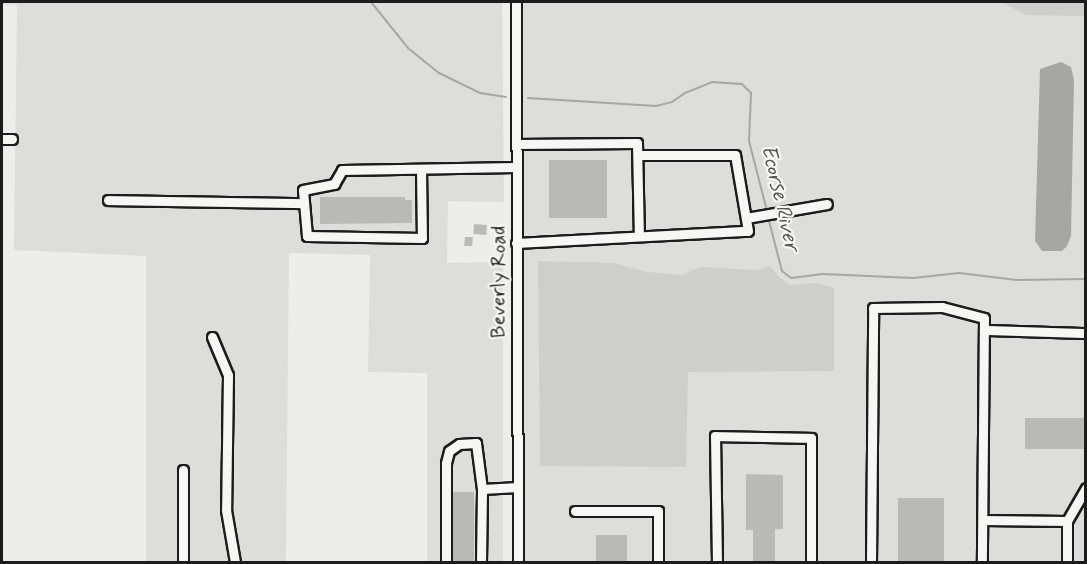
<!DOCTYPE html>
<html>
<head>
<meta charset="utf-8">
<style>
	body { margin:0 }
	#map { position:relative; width:1087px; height:564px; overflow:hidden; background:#edede9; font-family:Mynerve,sans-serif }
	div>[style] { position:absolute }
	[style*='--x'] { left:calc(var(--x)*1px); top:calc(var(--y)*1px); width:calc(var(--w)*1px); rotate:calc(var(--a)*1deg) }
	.built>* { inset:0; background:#ddddda; transform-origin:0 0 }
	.green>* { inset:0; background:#cececb }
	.water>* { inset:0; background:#a6a6a3 }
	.stream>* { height:2px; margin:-1px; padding:0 1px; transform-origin:1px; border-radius:1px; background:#a6a6a3 }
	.building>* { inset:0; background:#b9b9b6; transform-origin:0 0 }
	.roads { filter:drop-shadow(2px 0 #1c1c1c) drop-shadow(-2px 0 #1c1c1c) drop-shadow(0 2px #1c1c1c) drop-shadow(0 -2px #1c1c1c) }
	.minor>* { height:9px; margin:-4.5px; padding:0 4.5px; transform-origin:4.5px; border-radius:4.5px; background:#f6f6f2 }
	span { translate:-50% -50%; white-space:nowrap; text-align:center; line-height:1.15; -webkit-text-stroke:4.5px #f6f6f2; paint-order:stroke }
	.street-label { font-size:20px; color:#1c1c1c }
	.water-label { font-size:21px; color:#535352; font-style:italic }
	.frame { position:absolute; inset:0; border:3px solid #1c1c1c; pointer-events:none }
</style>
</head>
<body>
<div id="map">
	<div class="built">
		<i style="clip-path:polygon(2px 2px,502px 2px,504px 202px,448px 201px,447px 263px,503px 262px,503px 562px,427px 562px,427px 373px,368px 372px,370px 255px,289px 253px,286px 562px,146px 562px,146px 256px,14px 250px,17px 5px,2px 4px)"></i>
		<i style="left:523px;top:2px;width:562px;height:560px"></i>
	</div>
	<div class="green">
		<i style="clip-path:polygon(1002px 2px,1085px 2px,1085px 16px,1026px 15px)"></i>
		<i style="clip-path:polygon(538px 261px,613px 263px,647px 272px,682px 275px,700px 267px,759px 270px,770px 266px,778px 276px,790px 285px,816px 283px,834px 288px,834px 371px,688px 372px,686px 467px,540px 466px)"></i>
	</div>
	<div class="water">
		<i style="clip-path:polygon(1061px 62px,1071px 67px,1074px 80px,1071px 236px,1067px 246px,1062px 251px,1042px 251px,1035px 241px,1040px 69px)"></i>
	</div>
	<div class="stream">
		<i style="--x:371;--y:2;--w:59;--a:51.2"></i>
		<i style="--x:408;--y:48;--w:40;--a:39"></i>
		<i style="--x:439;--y:73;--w:46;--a:26"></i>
		<i style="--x:480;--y:93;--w:26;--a:9"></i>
		<i style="--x:528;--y:98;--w:128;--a:3.6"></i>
		<i style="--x:656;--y:106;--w:16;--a:-14"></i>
		<i style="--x:672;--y:102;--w:16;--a:-35"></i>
		<i style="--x:685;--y:93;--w:29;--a:-22"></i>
		<i style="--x:712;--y:82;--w:30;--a:4"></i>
		<i style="--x:742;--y:84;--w:13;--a:45"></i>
		<i style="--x:751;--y:93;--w:48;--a:92.4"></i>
		<i style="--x:749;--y:141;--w:72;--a:75.6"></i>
		<i style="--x:768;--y:217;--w:56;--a:75.5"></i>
		<i style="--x:782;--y:271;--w:11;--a:38"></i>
		<i style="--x:791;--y:278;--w:32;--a:-7"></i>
		<i style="--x:823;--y:274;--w:90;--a:2.5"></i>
		<i style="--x:913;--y:278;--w:46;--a:-6.2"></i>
		<i style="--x:959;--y:273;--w:58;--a:6.9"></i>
		<i style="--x:1017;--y:280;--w:69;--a:-0.8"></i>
	</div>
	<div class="building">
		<i style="left:549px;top:160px;width:58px;height:58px"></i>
		<i style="clip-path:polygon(320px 197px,405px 197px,405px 200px,412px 200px,412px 223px,320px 224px)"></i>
		<i style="left:474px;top:224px;width:13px;height:10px;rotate:4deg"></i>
		<i style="clip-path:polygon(465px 237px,473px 237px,472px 246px,464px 246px)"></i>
		<i style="left:1025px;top:418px;width:61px;height:31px"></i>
		<i style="clip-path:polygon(746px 474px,783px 475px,783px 529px,775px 529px,775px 562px,753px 562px,753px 530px,746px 530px)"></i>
		<i style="left:474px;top:492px;width:70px;height:21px;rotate:90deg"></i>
		<i style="left:898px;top:498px;width:46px;height:64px"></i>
		<i style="left:596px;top:535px;width:31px;height:27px"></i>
	</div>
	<div class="roads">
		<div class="minor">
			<i style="--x:516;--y:2;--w:560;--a:89.8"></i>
			<i style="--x:2;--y:139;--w:10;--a:0"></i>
			<i style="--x:516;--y:144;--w:121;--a:-0.5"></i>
			<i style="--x:637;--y:143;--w:93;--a:88.8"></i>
			<i style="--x:421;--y:169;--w:69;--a:89.2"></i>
			<i style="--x:422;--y:238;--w:115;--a:-179"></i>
			<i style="--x:307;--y:236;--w:46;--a:-95"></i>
			<i style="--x:303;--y:190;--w:32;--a:-11"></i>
			<i style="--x:334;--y:184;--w:16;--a:-60"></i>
			<i style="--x:342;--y:170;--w:174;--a:-1"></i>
			<i style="--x:108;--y:200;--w:196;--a:0.9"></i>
			<i style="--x:746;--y:218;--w:82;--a:-9.8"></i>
			<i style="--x:516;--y:243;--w:232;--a:-3"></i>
			<i style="--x:748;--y:231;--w:77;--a:-99.7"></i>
			<i style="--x:735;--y:155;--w:97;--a:180"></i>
			<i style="--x:984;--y:330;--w:102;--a:1.7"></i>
			<i style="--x:212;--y:337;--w:41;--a:67.2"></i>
			<i style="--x:228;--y:375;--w:135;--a:90.8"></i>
			<i style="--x:226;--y:510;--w:53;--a:80.2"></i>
			<i style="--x:575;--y:511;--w:83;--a:0"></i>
			<i style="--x:658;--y:511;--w:51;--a:90"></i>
			<i style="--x:983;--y:520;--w:84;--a:0.7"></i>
			<i style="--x:183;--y:562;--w:92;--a:-90"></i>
			<i style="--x:446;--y:562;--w:99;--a:-90"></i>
			<i style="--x:446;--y:463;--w:12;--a:-76"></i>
			<i style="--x:449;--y:451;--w:12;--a:-35"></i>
			<i style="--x:459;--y:444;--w:17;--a:-3"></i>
			<i style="--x:476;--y:443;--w:46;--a:82.6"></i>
			<i style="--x:482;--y:489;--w:36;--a:-3"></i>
			<i style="--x:481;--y:562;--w:73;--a:-89.2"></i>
			<i style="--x:717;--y:562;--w:126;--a:-90.9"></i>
			<i style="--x:715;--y:436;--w:96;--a:1.2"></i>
			<i style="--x:811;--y:438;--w:124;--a:90"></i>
			<i style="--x:871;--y:562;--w:254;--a:-89.5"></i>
			<i style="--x:873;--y:308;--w:69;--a:-0.8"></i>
			<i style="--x:942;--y:307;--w:43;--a:14.7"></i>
			<i style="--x:984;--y:318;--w:244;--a:90.5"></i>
			<i style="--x:1067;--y:562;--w:41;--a:-90"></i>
			<i style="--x:1067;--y:521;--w:38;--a:-60"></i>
		</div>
	</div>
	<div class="street-label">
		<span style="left:499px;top:282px;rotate:-90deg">Beverly Road</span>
	</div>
	<div class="water-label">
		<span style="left:780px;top:198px;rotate:77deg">Ecorse River</span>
	</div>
	<div class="frame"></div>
</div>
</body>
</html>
